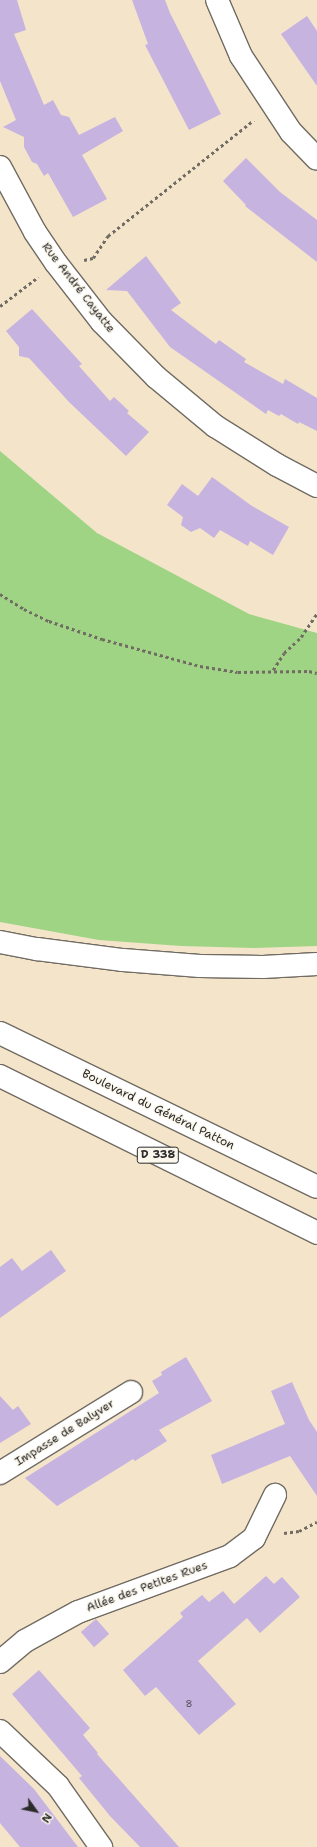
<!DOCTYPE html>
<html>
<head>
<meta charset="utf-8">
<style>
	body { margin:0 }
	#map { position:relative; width:317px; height:1847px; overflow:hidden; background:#f4e4ca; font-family:"Shantell Sans",sans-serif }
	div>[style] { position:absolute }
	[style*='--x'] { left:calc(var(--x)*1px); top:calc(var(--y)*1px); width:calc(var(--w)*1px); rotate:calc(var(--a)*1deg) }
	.green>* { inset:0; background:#9fd484 }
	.building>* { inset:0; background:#c6b3df; transform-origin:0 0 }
	.path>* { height:2.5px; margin-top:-1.25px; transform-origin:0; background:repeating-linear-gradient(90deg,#716c63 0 3px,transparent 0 6px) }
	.roads { filter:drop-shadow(1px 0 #716c63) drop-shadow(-1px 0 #716c63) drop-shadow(0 1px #716c63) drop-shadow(0 -1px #716c63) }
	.street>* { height:22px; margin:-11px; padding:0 11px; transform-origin:11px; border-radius:11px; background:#fff }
	.highway>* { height:22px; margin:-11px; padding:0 11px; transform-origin:11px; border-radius:11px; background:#fff }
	span { translate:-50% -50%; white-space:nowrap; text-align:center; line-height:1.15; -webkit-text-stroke:3px #fbf7ec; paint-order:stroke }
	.number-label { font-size:10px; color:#524d58 }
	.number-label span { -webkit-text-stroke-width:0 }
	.shield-label span { padding:1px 3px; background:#fbf7ec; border:1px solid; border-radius:3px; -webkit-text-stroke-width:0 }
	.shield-label { font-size:11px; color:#2b2b2b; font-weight:700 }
	.street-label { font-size:12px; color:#2b2b2b }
	.north { position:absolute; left:16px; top:1791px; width:40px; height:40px; -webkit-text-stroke:3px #fbf7ec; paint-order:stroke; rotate:123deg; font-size:11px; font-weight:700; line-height:16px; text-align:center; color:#2b2b2b }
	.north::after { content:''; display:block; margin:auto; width:14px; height:18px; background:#2b2b2b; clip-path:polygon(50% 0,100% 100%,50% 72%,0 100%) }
</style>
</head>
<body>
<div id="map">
	<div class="green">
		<i style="clip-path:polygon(0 451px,97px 533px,249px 614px,317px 633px,317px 946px,254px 948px,181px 946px,99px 940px,0 922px)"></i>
	</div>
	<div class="building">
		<i style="clip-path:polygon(0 0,17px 0,26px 30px,14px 34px,44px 105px,53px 100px,61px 115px,69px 117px,79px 135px,115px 117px,123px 131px,82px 155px,107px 199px,73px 217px,48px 173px,44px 176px,37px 164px,32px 162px,24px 147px,24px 137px,3px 127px,16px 120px,0 81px)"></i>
		<i style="clip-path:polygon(132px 0,165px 0,170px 13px,221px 114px,189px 130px,145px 45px,148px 44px)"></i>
		<i style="clip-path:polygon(307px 16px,317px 31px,317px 86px,281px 34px)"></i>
		<i style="clip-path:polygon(246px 158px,280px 192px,317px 220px,317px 262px,245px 206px,246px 205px,223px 181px)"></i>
		<i style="clip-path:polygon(146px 256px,181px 303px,171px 310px,216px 344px,219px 340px,246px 359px,244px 362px,283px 384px,285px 379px,317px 398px,317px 431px,299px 422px,298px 424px,281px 414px,279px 416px,268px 410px,266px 414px,170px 347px,127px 291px,106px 290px)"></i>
		<i style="clip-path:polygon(32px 309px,82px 364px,79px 366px,110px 401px,114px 397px,129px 411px,127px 413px,149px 432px,126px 456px,69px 402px,29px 358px,19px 356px,19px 347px,6px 331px)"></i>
		<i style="clip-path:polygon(212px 477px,252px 506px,289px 527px,273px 555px,250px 541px,248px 546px,220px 530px,214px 538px,200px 528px,191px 532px,181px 525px,183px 517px,167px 505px,182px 484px,198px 496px)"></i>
		<i style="clip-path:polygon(51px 1250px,66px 1271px,0 1318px,0 1267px,12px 1258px,22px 1271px)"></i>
		<i style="clip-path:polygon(186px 1357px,212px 1401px,159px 1430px,167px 1441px,135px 1461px,133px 1459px,122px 1466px,57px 1506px,25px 1478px,159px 1393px,152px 1381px,162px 1375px,161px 1372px)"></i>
		<i style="clip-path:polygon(292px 1382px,309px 1420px,317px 1432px,317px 1496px,290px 1456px,222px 1484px,211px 1455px,285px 1424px,271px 1391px)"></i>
		<i style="clip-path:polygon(0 1396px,13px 1410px,18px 1406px,31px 1424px,0 1443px)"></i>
		<i style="clip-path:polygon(266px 1576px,274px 1584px,282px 1577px,300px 1597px,260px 1633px,247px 1618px,198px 1661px,236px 1704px,199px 1735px,156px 1687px,145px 1696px,123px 1670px,183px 1617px,180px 1613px,202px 1595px,209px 1602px,223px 1591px,234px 1604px)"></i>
		<i style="left:96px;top:1619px;width:20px;height:20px;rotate:49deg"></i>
		<i style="clip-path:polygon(39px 1670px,90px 1728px,83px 1735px,98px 1753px,97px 1754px,179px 1847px,140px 1847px,110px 1816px,79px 1778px,82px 1776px,12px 1694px)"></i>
		<i style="clip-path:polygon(0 1756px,34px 1789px,78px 1847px,20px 1847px,0 1823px)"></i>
	</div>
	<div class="path">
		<i style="--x:84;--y:260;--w:9;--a:-13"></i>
		<i style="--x:93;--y:258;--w:27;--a:-56"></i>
		<i style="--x:108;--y:236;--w:186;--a:-38.5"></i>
		<i style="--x:0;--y:306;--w:48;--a:-37.3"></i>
		<i style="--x:0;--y:594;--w:28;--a:32"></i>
		<i style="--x:24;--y:609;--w:28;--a:26"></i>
		<i style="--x:49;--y:621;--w:56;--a:18.8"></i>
		<i style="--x:102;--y:639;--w:102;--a:15.4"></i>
		<i style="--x:200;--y:666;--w:38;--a:9"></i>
		<i style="--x:238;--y:672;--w:71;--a:-0.8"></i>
		<i style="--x:309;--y:671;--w:8;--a:14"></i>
		<i style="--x:273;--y:670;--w:20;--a:-57"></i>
		<i style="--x:284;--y:653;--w:23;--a:-43"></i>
		<i style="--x:301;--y:637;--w:29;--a:-56"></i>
		<i style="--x:284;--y:1533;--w:15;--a:-8"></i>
		<i style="--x:299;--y:1531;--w:20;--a:-27"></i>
	</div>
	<div class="roads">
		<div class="street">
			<i style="--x:217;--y:0;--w:61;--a:66.8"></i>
			<i style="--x:241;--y:56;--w:91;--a:56.7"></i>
			<i style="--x:291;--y:132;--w:37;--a:46"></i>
			<i style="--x:0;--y:167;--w:74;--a:61.7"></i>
			<i style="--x:35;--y:232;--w:37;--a:56"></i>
			<i style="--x:56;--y:263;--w:75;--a:52.1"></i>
			<i style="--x:102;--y:322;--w:77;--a:45.5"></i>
			<i style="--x:156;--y:377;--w:77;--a:39.7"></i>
			<i style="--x:215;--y:426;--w:73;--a:32.2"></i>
			<i style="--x:277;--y:465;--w:45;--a:27.7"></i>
			<i style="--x:0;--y:1473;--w:154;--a:-31.7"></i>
			<i style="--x:0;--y:1662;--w:33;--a:-40"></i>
			<i style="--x:25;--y:1641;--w:60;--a:-28.7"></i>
			<i style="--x:78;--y:1612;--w:162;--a:-20.2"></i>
			<i style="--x:230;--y:1556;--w:30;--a:-37"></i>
			<i style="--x:254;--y:1538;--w:48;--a:-64"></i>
			<i style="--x:0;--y:1731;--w:80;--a:43.5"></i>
			<i style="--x:58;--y:1786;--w:75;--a:54.8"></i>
		</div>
		<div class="highway">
			<i style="--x:0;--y:942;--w:38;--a:11"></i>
			<i style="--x:37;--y:949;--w:87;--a:7.3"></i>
			<i style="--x:123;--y:960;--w:77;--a:4.5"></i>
			<i style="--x:200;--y:966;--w:63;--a:0.9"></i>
			<i style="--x:263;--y:967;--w:54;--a:-3.2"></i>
			<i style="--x:0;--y:1033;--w:352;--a:25.9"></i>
			<i style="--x:0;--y:1076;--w:354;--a:26.3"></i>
		</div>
	</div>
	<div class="number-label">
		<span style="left:189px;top:1704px">8</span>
	</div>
	<div class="shield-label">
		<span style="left:158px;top:1155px">D 338</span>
	</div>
	<div class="street-label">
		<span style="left:78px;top:288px;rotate:52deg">Rue André Cayatte</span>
		<span style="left:158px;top:1110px;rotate:26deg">Boulevard du Général Patton</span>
		<span style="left:65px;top:1433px;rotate:-32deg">Impasse de Balyver</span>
		<span style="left:147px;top:1587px;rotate:-20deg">Allée des Petites Rues</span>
	</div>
	<div class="north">N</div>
</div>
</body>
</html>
